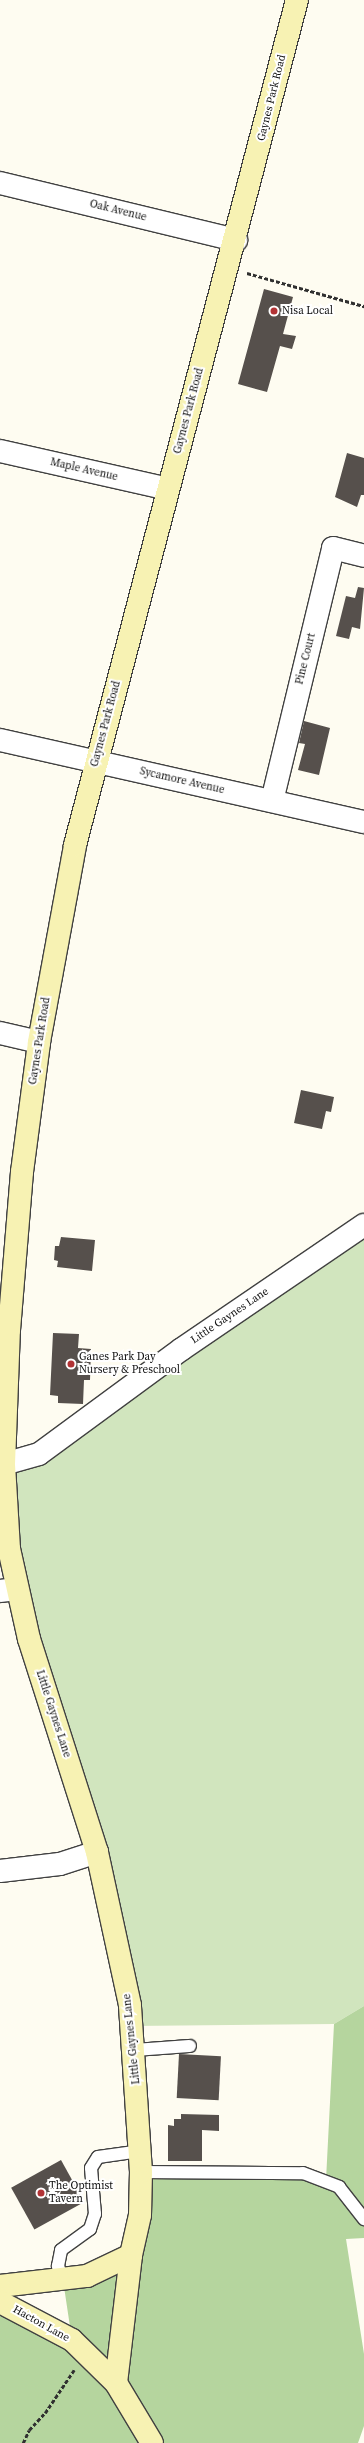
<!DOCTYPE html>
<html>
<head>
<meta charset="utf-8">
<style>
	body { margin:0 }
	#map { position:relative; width:364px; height:2443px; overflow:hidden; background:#fefcf1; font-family:"Source Serif 4",serif }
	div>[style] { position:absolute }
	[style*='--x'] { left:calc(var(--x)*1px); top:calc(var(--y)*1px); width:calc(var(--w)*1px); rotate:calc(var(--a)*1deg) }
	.green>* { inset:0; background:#d1e5be }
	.forest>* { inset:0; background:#b5d59e }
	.building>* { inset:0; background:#56504c; transform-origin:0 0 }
	.path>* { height:2.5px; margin-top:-1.25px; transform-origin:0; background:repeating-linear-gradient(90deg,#303030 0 4px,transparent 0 6px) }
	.roads { filter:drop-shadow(1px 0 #414141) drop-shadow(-1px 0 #414141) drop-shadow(0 1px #414141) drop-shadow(0 -1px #414141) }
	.lane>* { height:12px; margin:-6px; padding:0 6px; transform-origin:6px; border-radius:6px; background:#fff }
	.street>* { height:22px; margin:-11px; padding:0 11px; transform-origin:11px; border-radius:11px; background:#fff }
	.secondary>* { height:22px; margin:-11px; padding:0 11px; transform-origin:11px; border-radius:11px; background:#f7f2b3 }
	.dots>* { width:11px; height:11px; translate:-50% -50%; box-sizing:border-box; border:2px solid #fff; border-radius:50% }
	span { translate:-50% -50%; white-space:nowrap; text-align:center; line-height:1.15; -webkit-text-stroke:4px #fff; paint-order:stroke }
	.street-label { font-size:11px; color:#0e0e0e }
	.poi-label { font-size:11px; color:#0e0e0e }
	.left { translate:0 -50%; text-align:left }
</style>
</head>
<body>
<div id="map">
	<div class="green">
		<i style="clip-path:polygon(364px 1225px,364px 2006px,334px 2024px,132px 2026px,29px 1639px,4px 1464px)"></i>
	</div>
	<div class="forest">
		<i style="clip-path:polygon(364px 2006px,364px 2238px,346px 2239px,364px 2354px,364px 2426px,358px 2443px,0 2443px,0 2302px,72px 2340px,63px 2280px,131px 2255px,141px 2172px,326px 2180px,334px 2024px)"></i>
	</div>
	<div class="building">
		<i style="clip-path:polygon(264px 289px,293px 297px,283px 334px,296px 336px,292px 349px,280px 346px,267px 392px,238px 384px)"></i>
		<i style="clip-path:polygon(347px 453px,364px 458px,364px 495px,361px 495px,357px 507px,335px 497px)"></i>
		<i style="clip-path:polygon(358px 587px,364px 588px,360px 629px,352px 627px,349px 639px,336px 636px,346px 596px,355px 598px)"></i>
		<i style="clip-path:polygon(304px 721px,330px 728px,319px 775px,298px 770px,305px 744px,299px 743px)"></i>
		<i style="clip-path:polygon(301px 1090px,334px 1097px,331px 1112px,326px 1111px,322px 1129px,294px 1123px)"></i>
		<i style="clip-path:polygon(61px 1237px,95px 1240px,92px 1271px,57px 1267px,58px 1261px,54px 1260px,55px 1246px,59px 1246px)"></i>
		<i style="clip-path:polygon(53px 1333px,79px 1334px,78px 1348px,91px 1349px,90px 1380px,84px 1380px,83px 1404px,58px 1403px,58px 1396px,50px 1395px)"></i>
		<i style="left:179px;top:2054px;width:42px;height:44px;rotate:3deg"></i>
		<i style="clip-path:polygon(181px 2114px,219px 2115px,219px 2131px,202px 2130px,202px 2161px,168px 2161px,168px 2125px,174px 2126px,174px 2119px,181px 2119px)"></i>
		<i style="left:61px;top:2160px;width:48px;height:57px;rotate:61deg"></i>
	</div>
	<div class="path">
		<i style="--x:247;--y:273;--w:122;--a:15.8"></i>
		<i style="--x:23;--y:2443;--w:14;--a:-65"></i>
		<i style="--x:29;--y:2430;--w:23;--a:-47"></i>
		<i style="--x:45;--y:2413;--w:52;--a:-56"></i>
	</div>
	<div class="roads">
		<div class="lane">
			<i style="--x:134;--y:2050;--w:56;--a:-4.1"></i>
			<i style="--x:141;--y:2172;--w:162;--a:0.4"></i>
			<i style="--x:303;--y:2173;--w:39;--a:21"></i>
			<i style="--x:339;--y:2187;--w:41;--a:52"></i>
			<i style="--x:63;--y:2280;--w:15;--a:-110"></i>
			<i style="--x:58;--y:2266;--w:16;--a:-79"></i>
			<i style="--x:61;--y:2250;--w:36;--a:-36"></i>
			<i style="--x:90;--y:2229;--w:16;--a:-72"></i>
			<i style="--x:95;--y:2214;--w:46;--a:-95"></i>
			<i style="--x:91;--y:2168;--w:13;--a:-58"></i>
			<i style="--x:98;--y:2157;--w:42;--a:-8.1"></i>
		</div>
		<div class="street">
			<i style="--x:0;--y:183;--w:243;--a:13.6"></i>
			<i style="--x:0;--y:451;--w:172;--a:12.7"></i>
			<i style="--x:0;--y:740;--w:373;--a:12.7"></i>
			<i style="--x:272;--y:801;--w:260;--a:-76.4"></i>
			<i style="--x:333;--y:548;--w:32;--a:14"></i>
			<i style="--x:0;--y:1033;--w:40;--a:13"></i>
			<i style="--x:4;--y:1464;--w:36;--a:-16"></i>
			<i style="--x:39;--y:1454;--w:177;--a:-36.3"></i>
			<i style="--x:182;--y:1349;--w:220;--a:-34.3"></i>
			<i style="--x:0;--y:1591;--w:16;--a:-7"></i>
			<i style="--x:0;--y:1871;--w:60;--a:-6.7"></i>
			<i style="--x:60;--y:1864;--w:39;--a:-18"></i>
		</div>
		<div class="secondary">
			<i style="--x:0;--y:2286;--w:88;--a:-6.6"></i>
			<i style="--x:87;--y:2276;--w:49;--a:-25.5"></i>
			<i style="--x:131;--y:2255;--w:41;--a:-77.3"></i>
			<i style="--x:140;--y:2215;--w:43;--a:-88.7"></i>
			<i style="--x:141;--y:2172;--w:167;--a:-93.8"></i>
			<i style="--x:130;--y:2005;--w:157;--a:-102.2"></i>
			<i style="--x:97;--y:1852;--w:224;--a:-107.7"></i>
			<i style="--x:29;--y:1639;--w:92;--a:-102.5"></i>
			<i style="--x:9;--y:1549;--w:85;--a:-93.4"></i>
			<i style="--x:4;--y:1464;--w:134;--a:-87.9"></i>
			<i style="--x:9;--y:1330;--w:159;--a:-85.3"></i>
			<i style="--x:22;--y:1172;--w:131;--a:-82.5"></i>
			<i style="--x:39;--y:1042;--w:200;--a:-79.6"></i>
			<i style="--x:75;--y:845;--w:874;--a:-75.28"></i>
			<i style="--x:0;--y:2302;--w:81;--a:27.8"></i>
			<i style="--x:72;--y:2340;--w:62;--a:44.3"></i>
			<i style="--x:116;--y:2383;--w:70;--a:59"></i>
			<i style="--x:116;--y:2383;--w:129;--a:-83.3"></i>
		</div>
	</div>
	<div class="dots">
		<i style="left:274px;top:311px;background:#b23335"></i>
		<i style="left:71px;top:1364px;background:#b23335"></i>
		<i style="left:41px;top:2193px;background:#b23335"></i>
	</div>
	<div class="street-label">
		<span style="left:272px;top:98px;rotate:-76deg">Gaynes Park Road</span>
		<span style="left:118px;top:211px;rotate:14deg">Oak Avenue</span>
		<span style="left:189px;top:411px;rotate:-75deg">Gaynes Park Road</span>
		<span style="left:84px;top:470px;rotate:13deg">Maple Avenue</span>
		<span style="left:306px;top:659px;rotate:-76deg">Pine Court</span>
		<span style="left:106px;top:724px;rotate:-75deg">Gaynes Park Road</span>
		<span style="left:182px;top:781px;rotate:13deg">Sycamore Avenue</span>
		<span style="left:40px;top:1041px;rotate:-81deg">Gaynes Park Road</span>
		<span style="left:230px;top:1316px;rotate:-34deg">Little Gaynes Lane</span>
		<span style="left:53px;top:1714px;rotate:72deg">Little Gaynes Lane</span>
		<span style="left:132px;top:2039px;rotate:-96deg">Little Gaynes Lane</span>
		<span style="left:41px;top:2324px;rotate:29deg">Hacton Lane</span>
	</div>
	<div class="poi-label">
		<span class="left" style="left:282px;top:311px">Nisa Local</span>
		<span class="left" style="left:79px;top:1364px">Ganes Park Day<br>Nursery &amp; Preschool</span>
		<span class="left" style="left:49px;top:2193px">The Optimist<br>Tavern</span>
	</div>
</div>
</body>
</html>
